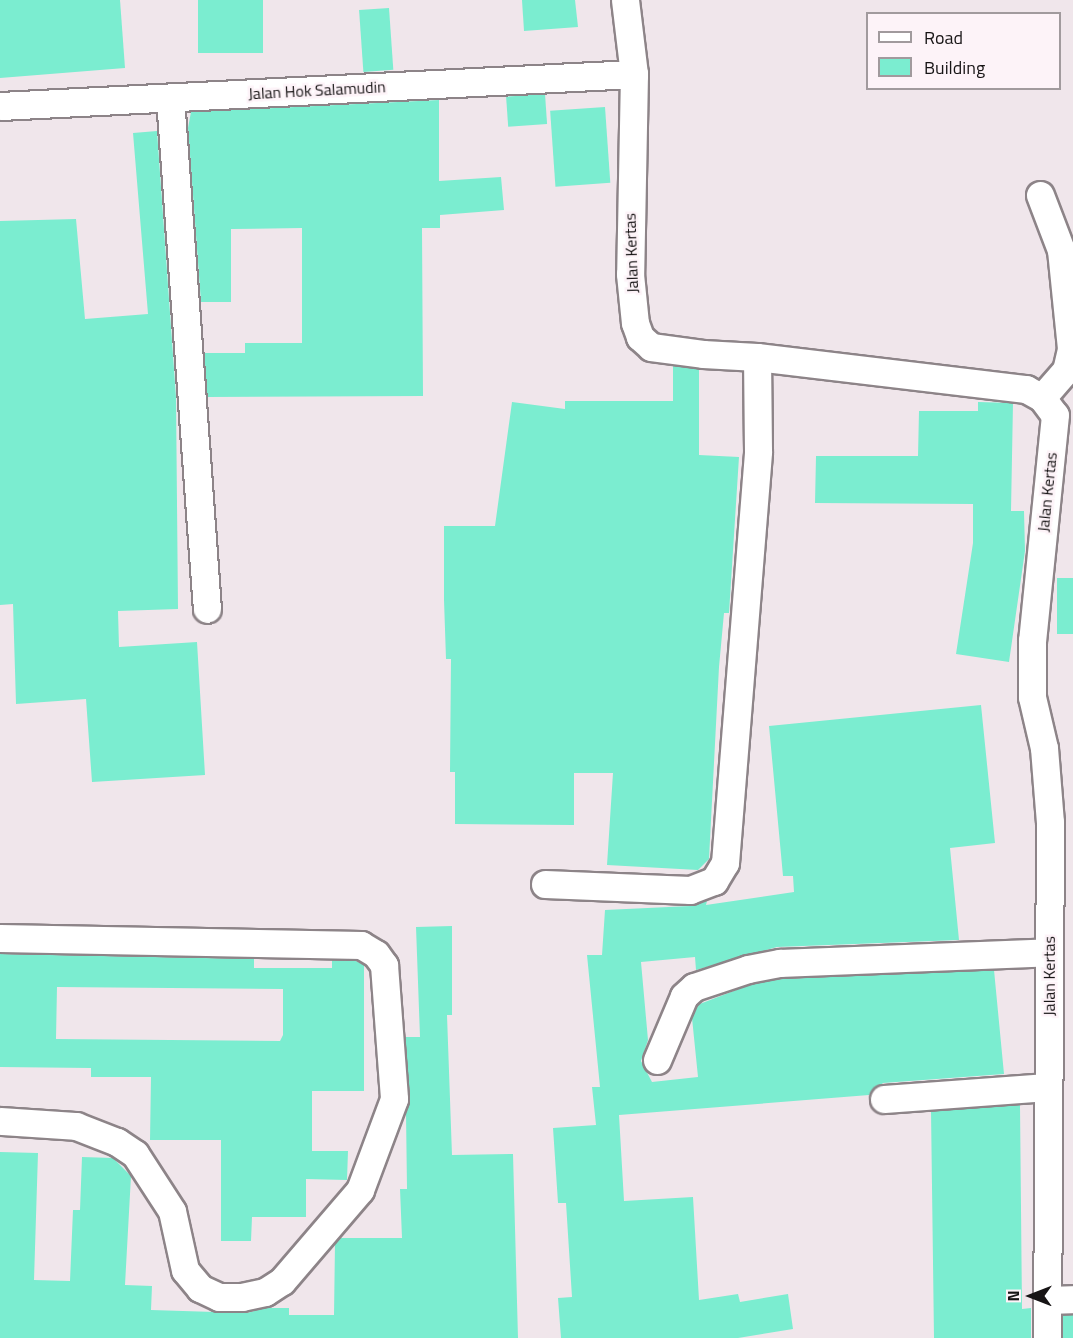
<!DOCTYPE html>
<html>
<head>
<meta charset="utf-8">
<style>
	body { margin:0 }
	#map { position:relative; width:1073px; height:1338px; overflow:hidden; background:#f0e6eb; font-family:"Titillium Web",sans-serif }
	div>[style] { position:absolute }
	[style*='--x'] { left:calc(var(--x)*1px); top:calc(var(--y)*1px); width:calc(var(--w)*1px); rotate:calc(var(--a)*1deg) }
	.building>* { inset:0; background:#7bedd0; transform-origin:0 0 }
	.roads { filter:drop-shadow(2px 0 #8d8488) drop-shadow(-2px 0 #8d8488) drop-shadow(0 2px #8d8488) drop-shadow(0 -2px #8d8488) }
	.minor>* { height:27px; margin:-13.5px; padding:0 13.5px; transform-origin:13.5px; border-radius:13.5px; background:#fff }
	span { translate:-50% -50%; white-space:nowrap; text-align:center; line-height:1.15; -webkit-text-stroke:5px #fdf3f8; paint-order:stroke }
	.street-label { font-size:16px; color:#171415 }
	.legend { position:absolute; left:866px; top:12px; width:195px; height:78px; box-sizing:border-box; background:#fdf3f8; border:2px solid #a19a9d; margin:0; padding:8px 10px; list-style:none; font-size:18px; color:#171415 }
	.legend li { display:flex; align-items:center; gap:12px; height:30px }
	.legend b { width:30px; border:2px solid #a19a9d }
	.north { position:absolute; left:1001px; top:1266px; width:60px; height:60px; -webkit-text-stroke:4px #fdf3f8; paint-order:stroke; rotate:270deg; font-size:16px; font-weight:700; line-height:24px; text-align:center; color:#171415 }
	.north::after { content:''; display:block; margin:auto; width:21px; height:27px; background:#171415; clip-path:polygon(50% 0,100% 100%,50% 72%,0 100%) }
</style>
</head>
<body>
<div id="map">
	<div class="building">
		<i style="clip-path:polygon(0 0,120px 0,125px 68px,0 78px)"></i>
		<i style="left:198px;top:0;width:65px;height:53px"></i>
		<i style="clip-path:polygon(522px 0,575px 0,578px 27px,524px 31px)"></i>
		<i style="left:389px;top:8px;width:62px;height:30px;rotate:86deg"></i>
		<i style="left:545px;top:94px;width:30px;height:39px;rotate:86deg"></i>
		<i style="clip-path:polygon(439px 100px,439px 181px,501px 177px,504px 210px,440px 215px,440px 228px,422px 228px,423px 396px,207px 397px,204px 353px,245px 353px,245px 343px,302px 343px,302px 228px,231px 229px,231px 302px,201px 302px,188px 128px,191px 112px)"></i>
		<i style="left:605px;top:107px;width:76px;height:55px;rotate:86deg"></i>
		<i style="clip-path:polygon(157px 131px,176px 397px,178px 609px,118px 611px,119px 647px,197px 642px,205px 775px,92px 782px,86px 699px,16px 704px,13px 604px,0 605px,0 221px,76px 219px,85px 319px,148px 314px,133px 133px)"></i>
		<i style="clip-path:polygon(673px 366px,699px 369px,699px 455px,739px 457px,729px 613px,724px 613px,719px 667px,709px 859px,698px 870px,607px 865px,613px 773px,574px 773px,574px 825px,455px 824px,455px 772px,450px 772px,451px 659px,446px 659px,444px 600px,444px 526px,495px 526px,512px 402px,565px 409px,565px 401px,673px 401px)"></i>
		<i style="clip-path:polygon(978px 402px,1013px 403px,1011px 511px,1024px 511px,1025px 551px,1009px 662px,956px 654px,973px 543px,973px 504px,815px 503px,816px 456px,918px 456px,919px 411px,978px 411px)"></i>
		<i style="left:1057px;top:578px;width:16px;height:56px"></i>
		<i style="clip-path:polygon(981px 705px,995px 843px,950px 848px,959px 940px,777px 947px,696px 970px,695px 957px,641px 962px,648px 1040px,641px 1061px,652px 1082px,698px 1077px,692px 1018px,697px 1005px,752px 984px,782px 979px,994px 970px,1004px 1074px,883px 1083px,869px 1095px,619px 1115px,624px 1201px,693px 1197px,699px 1300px,738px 1294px,740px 1302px,788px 1294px,793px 1329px,738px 1338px,561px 1338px,558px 1298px,572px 1297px,566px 1203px,558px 1203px,553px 1128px,596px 1125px,592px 1087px,600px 1087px,587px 955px,602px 955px,605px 910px,690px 906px,707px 901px,706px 905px,794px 892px,793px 876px,783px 876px,769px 726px)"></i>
		<i style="clip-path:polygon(452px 926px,452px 1015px,447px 1015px,452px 1155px,513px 1154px,518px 1338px,0 1338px,0 1152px,38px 1153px,34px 1280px,70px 1281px,73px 1210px,80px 1210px,82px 1157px,113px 1158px,131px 1176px,125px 1285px,152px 1286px,151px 1310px,247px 1313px,265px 1308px,289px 1308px,289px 1315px,334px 1315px,335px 1243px,340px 1238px,402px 1238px,400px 1189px,407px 1189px,406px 1113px,410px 1098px,405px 1037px,420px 1037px,416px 927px)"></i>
		<i style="clip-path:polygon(evenodd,0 954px,254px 959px,254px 968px,332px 968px,332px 960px,356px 961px,364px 965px,364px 1091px,312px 1091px,312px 1151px,348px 1151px,347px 1180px,306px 1179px,306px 1217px,252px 1217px,251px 1241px,221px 1241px,221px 1140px,150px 1140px,151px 1077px,91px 1077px,91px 1068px,0 1067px,0 954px,57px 987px,283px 989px,283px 1035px,280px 1041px,56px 1039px,57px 987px)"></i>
		<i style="clip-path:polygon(1020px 1105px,1022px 1309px,1031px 1308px,1031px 1338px,934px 1338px,931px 1111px)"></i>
		<i style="left:1063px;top:1315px;width:10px;height:23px"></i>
	</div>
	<div class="roads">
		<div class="minor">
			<i style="--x:625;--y:0;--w:75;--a:83.1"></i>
			<i style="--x:634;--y:74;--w:200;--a:91.1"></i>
			<i style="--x:630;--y:274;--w:49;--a:84.2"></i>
			<i style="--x:635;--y:323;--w:15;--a:70"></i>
			<i style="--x:640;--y:337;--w:15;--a:42"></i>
			<i style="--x:651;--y:347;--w:52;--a:7.7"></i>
			<i style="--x:703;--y:354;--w:54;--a:3.2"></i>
			<i style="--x:757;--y:357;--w:271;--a:6.8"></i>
			<i style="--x:1026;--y:389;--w:18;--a:29"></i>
			<i style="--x:1042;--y:398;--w:21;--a:53"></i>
			<i style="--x:1055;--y:415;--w:226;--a:95.8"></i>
			<i style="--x:1032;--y:640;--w:57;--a:90"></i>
			<i style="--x:1032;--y:697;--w:52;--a:76.8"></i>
			<i style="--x:1044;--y:748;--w:74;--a:85.4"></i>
			<i style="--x:1050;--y:822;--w:516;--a:90.33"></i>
			<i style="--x:170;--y:98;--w:512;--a:85.86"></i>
			<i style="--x:0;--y:106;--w:635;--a:-2.89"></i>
			<i style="--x:1040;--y:195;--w:59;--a:69.1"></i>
			<i style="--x:1061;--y:250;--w:100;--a:84.2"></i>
			<i style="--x:1071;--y:349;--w:22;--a:103"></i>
			<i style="--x:1066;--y:370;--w:37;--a:131"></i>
			<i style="--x:545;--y:884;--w:145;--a:2.4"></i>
			<i style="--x:690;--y:890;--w:26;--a:-21"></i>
			<i style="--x:714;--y:881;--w:21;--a:-59"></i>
			<i style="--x:725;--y:863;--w:413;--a:-85.4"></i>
			<i style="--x:758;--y:451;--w:94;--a:-90.6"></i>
			<i style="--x:0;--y:938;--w:361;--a:1.1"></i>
			<i style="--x:361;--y:945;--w:17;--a:31"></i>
			<i style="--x:376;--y:954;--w:14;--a:54"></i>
			<i style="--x:384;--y:965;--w:134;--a:85.7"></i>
			<i style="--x:394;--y:1099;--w:97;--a:110.5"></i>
			<i style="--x:360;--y:1190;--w:120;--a:130.6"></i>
			<i style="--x:282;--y:1281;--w:20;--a:147"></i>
			<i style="--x:265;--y:1292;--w:24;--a:168"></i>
			<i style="--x:242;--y:1297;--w:23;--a:180"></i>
			<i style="--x:219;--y:1297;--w:21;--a:-155"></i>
			<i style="--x:200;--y:1288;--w:23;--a:-130"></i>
			<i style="--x:185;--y:1270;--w:60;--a:-102.4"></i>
			<i style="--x:172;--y:1211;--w:68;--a:-123"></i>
			<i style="--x:135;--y:1154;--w:22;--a:-146"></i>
			<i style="--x:117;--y:1142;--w:44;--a:-158.7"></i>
			<i style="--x:76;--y:1126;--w:76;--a:-176.2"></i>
			<i style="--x:657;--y:1060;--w:69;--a:-67.1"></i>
			<i style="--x:684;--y:996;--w:13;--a:-42"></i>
			<i style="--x:694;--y:987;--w:57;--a:-18.4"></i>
			<i style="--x:748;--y:969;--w:33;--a:-11"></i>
			<i style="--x:780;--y:963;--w:269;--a:-2.3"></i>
			<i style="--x:884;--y:1099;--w:164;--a:-4.2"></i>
			<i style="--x:1047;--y:1300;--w:26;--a:-2"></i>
		</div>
	</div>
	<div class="street-label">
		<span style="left:317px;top:90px;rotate:-3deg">Jalan Hok Salamudin</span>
		<span style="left:631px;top:253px;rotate:-92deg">Jalan Kertas</span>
		<span style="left:1047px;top:492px;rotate:-84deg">Jalan Kertas</span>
		<span style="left:1049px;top:976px;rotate:-90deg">Jalan Kertas</span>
	</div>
	<ul class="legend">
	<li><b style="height:8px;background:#fff"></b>Road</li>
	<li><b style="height:16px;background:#7bedd0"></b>Building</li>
	</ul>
	<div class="north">N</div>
</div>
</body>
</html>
